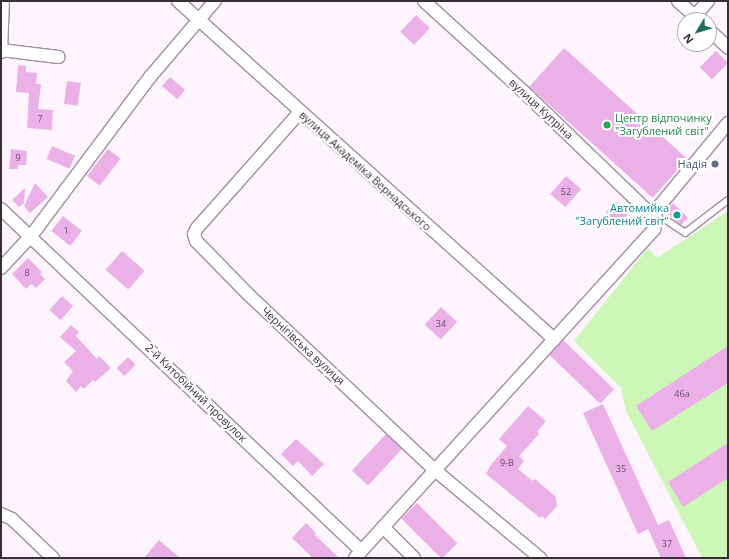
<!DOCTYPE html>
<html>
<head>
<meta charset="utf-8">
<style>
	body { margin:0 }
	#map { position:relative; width:729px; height:559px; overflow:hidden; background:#fef4fd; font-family:"Open Sans",sans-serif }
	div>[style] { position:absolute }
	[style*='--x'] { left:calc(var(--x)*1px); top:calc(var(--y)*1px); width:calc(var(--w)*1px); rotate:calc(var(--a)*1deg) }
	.green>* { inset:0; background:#cdf7b7 }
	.building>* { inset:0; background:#ebb0e8; transform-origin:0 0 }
	.roads { filter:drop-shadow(1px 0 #a48ea2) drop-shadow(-1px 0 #a48ea2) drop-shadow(0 1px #a48ea2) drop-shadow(0 -1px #a48ea2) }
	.service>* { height:6px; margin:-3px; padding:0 3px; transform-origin:3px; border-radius:3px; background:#fff }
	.minor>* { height:12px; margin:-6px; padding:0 6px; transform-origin:6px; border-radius:6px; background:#fff }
	.dots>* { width:11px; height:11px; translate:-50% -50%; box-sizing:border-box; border:2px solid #fff; border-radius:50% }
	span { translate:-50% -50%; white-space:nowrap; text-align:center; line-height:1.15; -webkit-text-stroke:4px #fff; paint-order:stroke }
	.number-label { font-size:9px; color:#644e63 }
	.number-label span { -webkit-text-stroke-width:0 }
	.street-label { font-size:11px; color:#372e37 }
	.leisure-label { font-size:11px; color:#27864d }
	.left { translate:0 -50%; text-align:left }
	.service-label { font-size:11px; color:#4e5e75 }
	.right { translate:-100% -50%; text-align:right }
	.culture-label { font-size:11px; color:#0d838f }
	.frame { position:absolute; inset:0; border:2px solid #372e37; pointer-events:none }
	.north { position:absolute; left:677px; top:12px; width:40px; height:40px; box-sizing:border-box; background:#fff; border:1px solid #afabaf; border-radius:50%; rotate:232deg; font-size:11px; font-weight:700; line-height:16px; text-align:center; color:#372e37 }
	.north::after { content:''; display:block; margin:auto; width:14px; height:18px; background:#216b65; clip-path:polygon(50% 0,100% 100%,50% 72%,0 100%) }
</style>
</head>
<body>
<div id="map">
	<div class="green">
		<i style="clip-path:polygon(728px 211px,728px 558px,702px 558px,626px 411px,621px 388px,574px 341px,648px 248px,657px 258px)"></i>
	</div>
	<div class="building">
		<i style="left:416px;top:15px;width:19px;height:23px;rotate:43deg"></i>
		<i style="left:564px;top:48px;width:166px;height:52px;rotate:42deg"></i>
		<i style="left:716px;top:51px;width:17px;height:23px;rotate:45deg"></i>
		<i style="clip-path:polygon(18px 65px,26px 66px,26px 72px,37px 73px,36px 84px,41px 84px,38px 109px,53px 110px,52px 130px,27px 128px,29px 93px,16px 92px)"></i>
		<i style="left:170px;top:77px;width:20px;height:12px;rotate:41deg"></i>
		<i style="left:67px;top:81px;width:14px;height:23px;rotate:8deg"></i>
		<i style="left:52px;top:146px;width:25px;height:14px;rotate:23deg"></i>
		<i style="clip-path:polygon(11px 149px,27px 151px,26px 165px,18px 165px,18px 169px,9px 169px)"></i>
		<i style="left:108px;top:149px;width:16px;height:34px;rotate:38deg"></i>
		<i style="left:566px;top:176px;width:20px;height:24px;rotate:41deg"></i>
		<i style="clip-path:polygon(35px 183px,48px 197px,30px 213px,24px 206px)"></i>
		<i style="clip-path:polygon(25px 188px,24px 203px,19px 207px,12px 200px)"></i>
		<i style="left:616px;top:202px;width:17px;height:15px;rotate:45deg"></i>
		<i style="clip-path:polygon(673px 203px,688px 218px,681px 225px,665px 212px)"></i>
		<i style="left:63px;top:216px;width:24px;height:19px;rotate:38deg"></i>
		<i style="left:122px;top:251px;width:30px;height:25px;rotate:41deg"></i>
		<i style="clip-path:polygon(28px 258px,42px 272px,40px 274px,45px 279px,36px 288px,31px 284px,26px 289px,12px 274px)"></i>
		<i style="left:62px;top:296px;width:15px;height:19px;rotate:42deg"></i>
		<i style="left:441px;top:307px;width:22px;height:24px;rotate:43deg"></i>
		<i style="clip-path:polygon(71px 325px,79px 332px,76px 336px,97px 359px,99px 356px,111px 368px,95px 382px,93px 380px,84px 389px,81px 386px,76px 392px,66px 381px,73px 371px,64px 362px,76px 351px,60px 337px)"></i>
		<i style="left:563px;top:340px;width:71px;height:20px;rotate:44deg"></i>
		<i style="clip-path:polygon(728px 346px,728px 383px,652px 431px,636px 406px)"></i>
		<i style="left:128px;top:357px;width:11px;height:16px;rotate:45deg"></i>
		<i style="clip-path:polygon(603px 404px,658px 525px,669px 520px,686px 558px,661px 558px,648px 529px,638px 534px,583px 413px)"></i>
		<i style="clip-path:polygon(528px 406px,546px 421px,537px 432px,539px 434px,519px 456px,524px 461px,518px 469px,533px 481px,535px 479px,556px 497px,557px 506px,545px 519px,542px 516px,540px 518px,486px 474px,490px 466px,507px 446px,499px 439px)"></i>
		<i style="left:386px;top:434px;width:22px;height:50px;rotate:43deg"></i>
		<i style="clip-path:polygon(296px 439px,324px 464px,312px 476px,298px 461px,293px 466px,281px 454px)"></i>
		<i style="clip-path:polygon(728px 443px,728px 478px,683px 507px,668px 482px)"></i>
		<i style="left:417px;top:503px;width:57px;height:22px;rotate:45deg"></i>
		<i style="clip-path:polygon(306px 523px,316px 533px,315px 535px,339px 558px,313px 558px,292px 538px)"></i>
		<i style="clip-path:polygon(159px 540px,180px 558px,144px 558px)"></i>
	</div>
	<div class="roads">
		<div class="service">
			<i style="--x:656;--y:219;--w:10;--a:6"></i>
			<i style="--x:666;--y:220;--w:23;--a:34"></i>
			<i style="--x:685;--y:233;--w:54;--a:-37.5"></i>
		</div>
		<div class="minor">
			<i style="--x:178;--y:1;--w:506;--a:41.95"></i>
			<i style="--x:424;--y:1;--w:135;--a:42.3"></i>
			<i style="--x:524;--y:92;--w:183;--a:43.9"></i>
			<i style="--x:678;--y:1;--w:28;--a:42"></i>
			<i style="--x:695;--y:16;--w:20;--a:-49"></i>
			<i style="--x:709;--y:30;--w:26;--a:43"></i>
			<i style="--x:1;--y:50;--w:58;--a:6.9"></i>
			<i style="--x:1;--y:52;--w:51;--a:-87.8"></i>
			<i style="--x:300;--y:112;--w:155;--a:131.6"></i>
			<i style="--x:197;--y:228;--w:7;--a:117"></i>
			<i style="--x:194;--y:234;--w:7;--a:74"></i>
			<i style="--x:196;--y:241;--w:77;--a:45.5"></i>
			<i style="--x:250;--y:296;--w:255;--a:43.3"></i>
			<i style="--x:436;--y:471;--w:136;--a:39.9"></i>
			<i style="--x:1;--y:209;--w:497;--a:43.5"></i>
			<i style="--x:1;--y:268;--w:44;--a:-46.8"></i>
			<i style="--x:31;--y:236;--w:199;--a:-53.2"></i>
			<i style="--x:150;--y:77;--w:100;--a:-49.5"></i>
			<i style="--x:1;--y:514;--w:12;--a:24"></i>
			<i style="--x:12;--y:519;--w:57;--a:43.6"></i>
			<i style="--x:383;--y:527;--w:44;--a:45"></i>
			<i style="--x:355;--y:558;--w:445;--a:-47.7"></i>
			<i style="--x:654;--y:229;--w:19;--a:-84"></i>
			<i style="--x:656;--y:210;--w:113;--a:-50.4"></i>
		</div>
	</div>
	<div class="dots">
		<i style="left:607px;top:125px;background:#2e9e5b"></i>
		<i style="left:715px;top:164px;background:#5c6f8a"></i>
		<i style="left:677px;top:215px;background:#0f9aa8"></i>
	</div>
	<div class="number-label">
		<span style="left:40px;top:119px">7</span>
		<span style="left:18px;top:158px">9</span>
		<span style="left:566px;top:192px">52</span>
		<span style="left:66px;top:231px">1</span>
		<span style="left:27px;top:273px">8</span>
		<span style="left:441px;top:324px">34</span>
		<span style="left:682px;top:394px">46а</span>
		<span style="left:507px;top:463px">9-В</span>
		<span style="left:621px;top:469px">35</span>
		<span style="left:667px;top:544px">37</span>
	</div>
	<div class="street-label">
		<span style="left:541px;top:109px;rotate:43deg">вулиця Купріна</span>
		<span style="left:365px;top:171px;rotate:42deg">вулиця Академіка Вернадського</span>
		<span style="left:303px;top:346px;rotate:43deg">Чернігівська вулиця</span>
		<span style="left:196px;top:393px;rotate:44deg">2-й Китобійний провулок</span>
	</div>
	<div class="leisure-label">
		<span class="left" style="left:615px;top:125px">Центр відпочинку<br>"Загублений світ"</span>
	</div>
	<div class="service-label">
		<span class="right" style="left:707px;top:164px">Надія</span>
	</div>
	<div class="culture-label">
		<span class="right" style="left:669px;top:215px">Автомийка<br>"Загублений світ"</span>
	</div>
	<div class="frame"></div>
	<div class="north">N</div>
</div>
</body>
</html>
